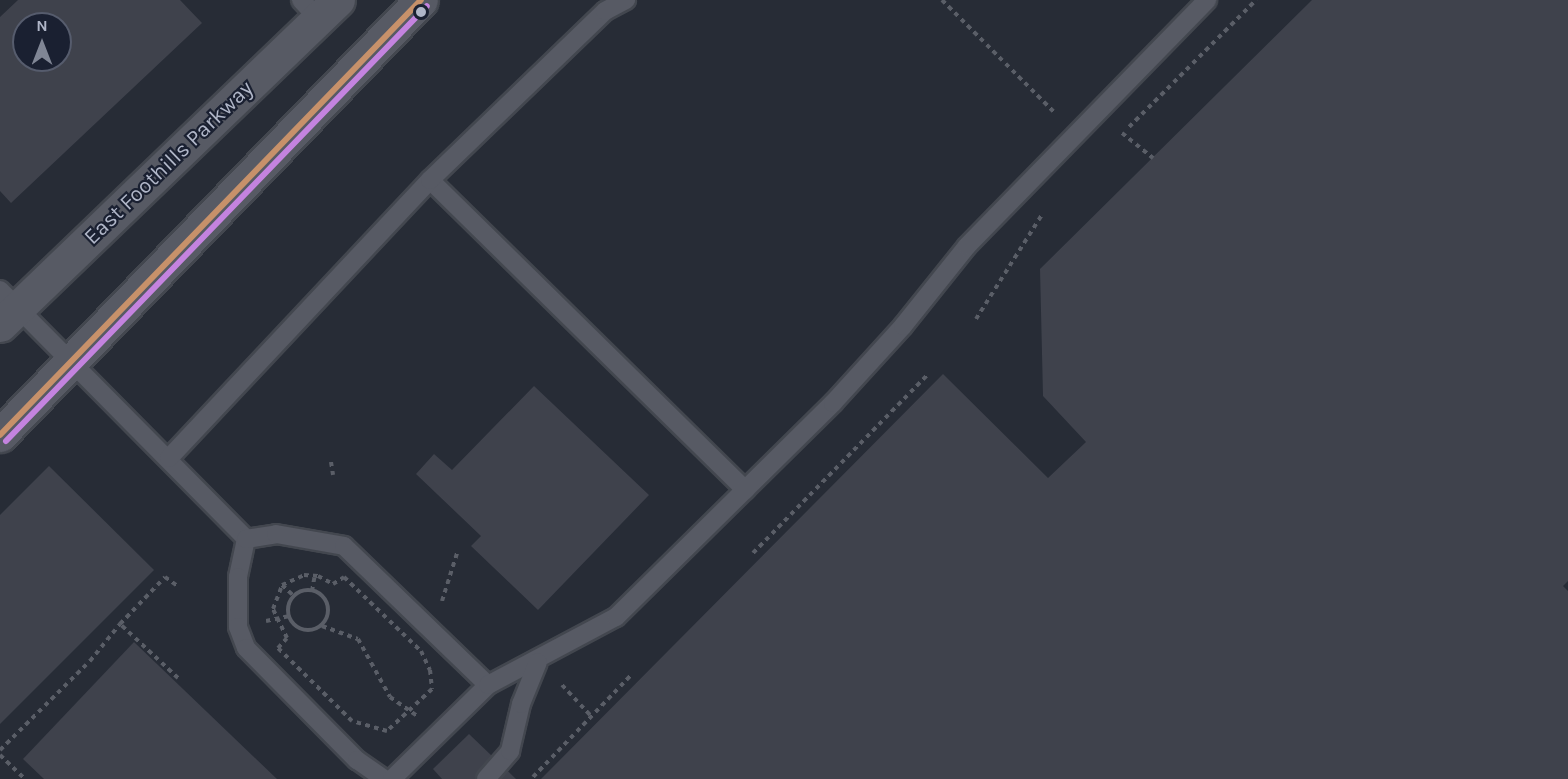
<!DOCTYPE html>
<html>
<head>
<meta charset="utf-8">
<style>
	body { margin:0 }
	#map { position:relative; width:1568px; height:779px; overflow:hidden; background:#272c36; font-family:Karla,sans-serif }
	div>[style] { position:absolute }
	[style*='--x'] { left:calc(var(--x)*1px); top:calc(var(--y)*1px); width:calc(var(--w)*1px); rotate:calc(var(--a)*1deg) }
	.building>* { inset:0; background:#3f424c }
	.path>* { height:4px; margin-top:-2px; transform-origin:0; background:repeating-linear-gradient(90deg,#5a5e67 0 4.5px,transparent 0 9px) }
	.path>.ring { margin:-2px; padding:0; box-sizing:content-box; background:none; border:4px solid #5a5e67; border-radius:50% }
	.roads { filter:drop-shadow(2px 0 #43474f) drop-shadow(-2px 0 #43474f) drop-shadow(0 2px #43474f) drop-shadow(0 -2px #43474f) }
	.service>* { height:18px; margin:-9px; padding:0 9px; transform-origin:9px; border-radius:9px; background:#575a64 }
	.minor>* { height:33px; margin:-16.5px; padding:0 16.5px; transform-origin:16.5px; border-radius:16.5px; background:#575a64 }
	.bus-1>* { height:6px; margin:-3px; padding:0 3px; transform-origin:3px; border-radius:3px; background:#c7916a }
	.bus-2>* { height:6px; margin:-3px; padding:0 3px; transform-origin:3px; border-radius:3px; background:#c483df }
	.dots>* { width:16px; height:16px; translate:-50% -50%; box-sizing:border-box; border:3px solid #1a2031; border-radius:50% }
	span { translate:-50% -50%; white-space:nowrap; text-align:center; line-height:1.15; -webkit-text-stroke:4.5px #1a2031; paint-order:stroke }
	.street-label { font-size:22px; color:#b0b6c8 }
	.north { position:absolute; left:12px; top:12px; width:60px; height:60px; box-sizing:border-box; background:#1a2031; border:2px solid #565c6d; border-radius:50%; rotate:0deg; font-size:16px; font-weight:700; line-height:24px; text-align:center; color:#b0b6c8 }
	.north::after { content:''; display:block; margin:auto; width:21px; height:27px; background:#808695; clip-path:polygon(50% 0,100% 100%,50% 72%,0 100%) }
</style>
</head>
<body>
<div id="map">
	<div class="building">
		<i style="clip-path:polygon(evenodd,18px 0,180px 0,202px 23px,11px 203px,0 191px,0 17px,18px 0,24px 24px,60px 24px,60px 60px,24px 60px,24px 24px)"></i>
		<i style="clip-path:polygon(1312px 0,1568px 0,1568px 581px,1563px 586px,1568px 591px,1568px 779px,541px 779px,943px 374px,1048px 478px,1086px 442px,1043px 396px,1040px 269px)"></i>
		<i style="clip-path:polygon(534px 386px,649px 495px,538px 610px,471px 546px,481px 536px,416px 474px,434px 454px,452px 470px)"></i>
		<i style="clip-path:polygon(49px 466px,154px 570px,0 724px,0 515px)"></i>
		<i style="clip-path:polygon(134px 642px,277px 779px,44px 779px,23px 759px)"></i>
		<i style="clip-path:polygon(469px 734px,516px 779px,442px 779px,433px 769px)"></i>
	</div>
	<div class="path">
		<i style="--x:942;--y:0;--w:158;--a:45"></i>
		<i style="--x:1129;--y:127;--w:180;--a:-45"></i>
		<i style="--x:1122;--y:133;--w:40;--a:39"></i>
		<i style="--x:976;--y:319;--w:125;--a:-57.7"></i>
		<i style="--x:331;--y:462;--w:13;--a:81"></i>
		<i style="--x:753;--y:553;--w:250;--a:-45.6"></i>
		<i style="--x:304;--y:575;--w:14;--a:4"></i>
		<i style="--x:318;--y:576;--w:17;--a:28"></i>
		<i style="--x:333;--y:584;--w:13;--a:-32"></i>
		<i style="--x:344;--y:577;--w:107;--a:43.9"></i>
		<i style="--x:421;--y:651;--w:21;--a:65"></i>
		<i style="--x:430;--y:670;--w:19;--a:84"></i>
		<i style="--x:432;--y:689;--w:62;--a:137"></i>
		<i style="--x:387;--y:731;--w:36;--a:-164"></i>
		<i style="--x:352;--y:721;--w:104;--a:-135.4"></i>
		<i style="--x:278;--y:648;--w:13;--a:-48"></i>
		<i style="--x:287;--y:638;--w:32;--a:-116"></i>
		<i style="--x:273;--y:609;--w:26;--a:-69"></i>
		<i style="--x:282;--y:585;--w:24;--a:-24"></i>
		<i style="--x:282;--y:585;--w:16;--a:43"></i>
		<i class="ring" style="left:288px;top:590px;width:36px;height:36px"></i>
		<i style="--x:312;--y:591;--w:17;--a:-80"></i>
		<i style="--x:442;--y:601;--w:50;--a:-72.6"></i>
		<i style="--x:266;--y:621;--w:24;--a:-12"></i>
		<i style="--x:322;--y:626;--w:38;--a:20"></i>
		<i style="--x:358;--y:639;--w:66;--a:61.1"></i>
		<i style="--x:390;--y:697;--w:33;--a:35"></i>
		<i style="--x:178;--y:678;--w:79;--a:-137"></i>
		<i style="--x:120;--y:624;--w:65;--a:-46.2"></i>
		<i style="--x:165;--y:577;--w:17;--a:36"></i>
		<i style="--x:562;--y:685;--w:42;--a:46.9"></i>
		<i style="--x:0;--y:750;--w:127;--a:-44.7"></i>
		<i style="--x:90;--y:661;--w:48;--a:-51"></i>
		<i style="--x:0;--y:755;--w:35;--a:44"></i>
		<i style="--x:533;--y:777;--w:141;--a:-46.1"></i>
	</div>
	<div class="roads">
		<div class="service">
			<i style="--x:301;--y:0;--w:26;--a:47"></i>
			<i style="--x:430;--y:180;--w:442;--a:44.5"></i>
			<i style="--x:0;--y:290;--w:350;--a:45.3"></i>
			<i style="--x:169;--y:458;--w:381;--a:-46.8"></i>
			<i style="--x:430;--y:180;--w:243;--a:-44"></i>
			<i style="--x:605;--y:11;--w:24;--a:-28"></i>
			<i style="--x:246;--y:539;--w:39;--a:102"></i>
			<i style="--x:238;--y:577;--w:50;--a:90"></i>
			<i style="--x:238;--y:627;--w:22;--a:69"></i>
			<i style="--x:246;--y:648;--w:158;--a:45.3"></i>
			<i style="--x:357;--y:760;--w:33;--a:35"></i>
			<i style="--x:246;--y:539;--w:30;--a:-9"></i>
			<i style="--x:276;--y:534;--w:69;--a:10"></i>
			<i style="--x:344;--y:546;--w:200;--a:44"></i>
			<i style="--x:392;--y:779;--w:134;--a:-44.4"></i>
			<i style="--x:488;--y:685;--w:145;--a:-28"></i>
			<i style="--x:616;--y:617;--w:305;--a:-44.6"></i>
			<i style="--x:833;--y:403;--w:104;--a:-47.7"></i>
			<i style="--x:903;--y:326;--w:102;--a:-51.3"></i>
			<i style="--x:967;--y:246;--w:344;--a:-45.7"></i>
			<i style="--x:486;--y:779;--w:37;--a:-49"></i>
			<i style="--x:510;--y:751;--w:48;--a:-76.8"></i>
			<i style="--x:521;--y:704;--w:45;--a:-68"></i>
		</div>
		<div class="minor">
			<i style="--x:0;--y:325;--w:469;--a:-43.9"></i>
			<i style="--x:0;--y:435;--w:605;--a:-45.94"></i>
		</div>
	</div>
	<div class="bus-1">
		<i style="--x:0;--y:435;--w:605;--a:-45.94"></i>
	</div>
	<div class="bus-2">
		<i style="--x:6;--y:441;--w:605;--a:-45.94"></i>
	</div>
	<div class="dots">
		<i style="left:421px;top:12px;background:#b0b6c8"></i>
	</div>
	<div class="street-label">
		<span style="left:169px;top:163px;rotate:-44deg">East Foothills Parkway</span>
	</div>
	<div class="north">N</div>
</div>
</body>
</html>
